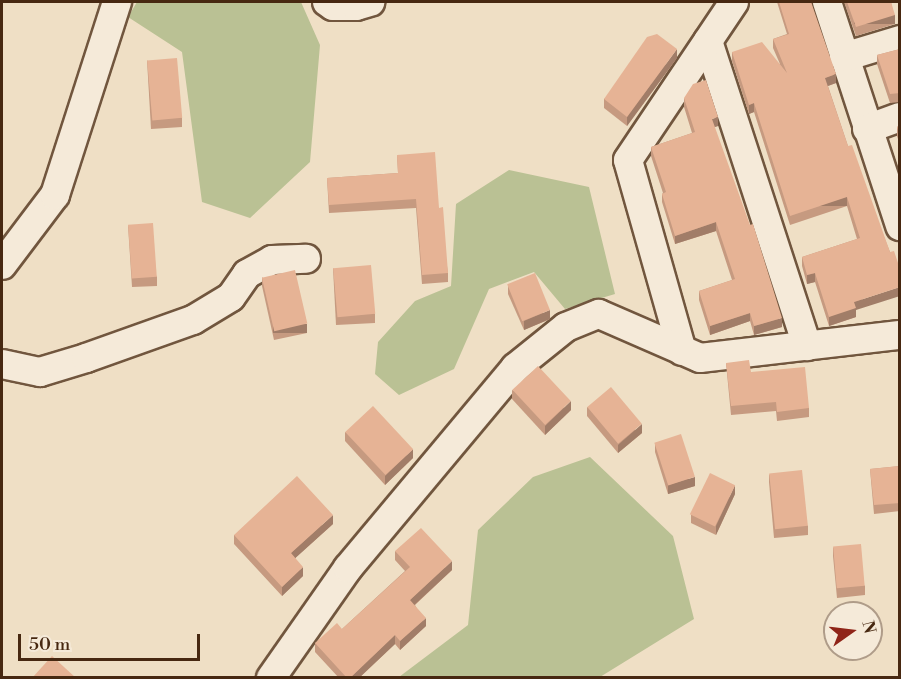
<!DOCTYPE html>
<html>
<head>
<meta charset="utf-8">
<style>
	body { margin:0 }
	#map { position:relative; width:901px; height:679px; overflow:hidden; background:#efdfc5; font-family:"Libre Bodoni",serif }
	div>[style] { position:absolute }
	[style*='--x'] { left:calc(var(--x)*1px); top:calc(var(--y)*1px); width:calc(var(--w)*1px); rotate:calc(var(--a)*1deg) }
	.green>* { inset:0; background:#bac194 }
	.roads { filter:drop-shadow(2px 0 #71563e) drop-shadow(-2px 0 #71563e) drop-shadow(0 2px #71563e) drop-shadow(0 -2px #71563e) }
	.minor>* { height:28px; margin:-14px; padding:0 14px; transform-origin:14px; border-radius:14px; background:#f5ead9 }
	.wall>* { inset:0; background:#c69a80 }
	.shaded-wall>* { inset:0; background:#a17d68; transform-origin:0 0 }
	.building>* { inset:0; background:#e6b395; transform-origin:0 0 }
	span { translate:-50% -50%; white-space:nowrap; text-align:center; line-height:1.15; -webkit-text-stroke:5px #f5ead9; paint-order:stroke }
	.frame { position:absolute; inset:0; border:3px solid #472811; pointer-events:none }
	.north { position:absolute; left:823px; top:601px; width:60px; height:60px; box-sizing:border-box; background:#f5ead9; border:2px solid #af9c89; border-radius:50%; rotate:76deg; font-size:16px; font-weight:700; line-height:24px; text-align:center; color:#472811 }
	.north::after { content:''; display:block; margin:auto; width:21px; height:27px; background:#8f2418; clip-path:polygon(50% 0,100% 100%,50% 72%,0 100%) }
	.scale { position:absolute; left:18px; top:634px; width:182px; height:27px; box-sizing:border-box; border:3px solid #472811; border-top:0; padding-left:8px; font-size:18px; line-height:21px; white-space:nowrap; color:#472811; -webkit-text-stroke:4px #f5ead9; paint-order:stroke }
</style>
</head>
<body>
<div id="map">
	<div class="green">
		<i style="clip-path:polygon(137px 2px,301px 2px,320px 45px,310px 162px,250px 218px,202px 202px,182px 52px,128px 17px)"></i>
		<i style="clip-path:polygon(509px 170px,589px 187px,615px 294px,565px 309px,534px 272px,489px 289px,454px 369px,399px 395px,375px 374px,378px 342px,415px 301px,451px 286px,456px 204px)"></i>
		<i style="clip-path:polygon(590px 457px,673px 536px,694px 619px,600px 677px,399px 677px,468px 625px,478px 530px,533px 477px)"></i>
	</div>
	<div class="roads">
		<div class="minor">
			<i style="--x:327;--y:2;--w:7;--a:34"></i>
			<i style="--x:333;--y:6;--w:23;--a:0"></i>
			<i style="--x:356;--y:6;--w:15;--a:-16"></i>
			<i style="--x:827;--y:2;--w:236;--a:71.9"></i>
			<i style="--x:708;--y:41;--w:321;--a:72"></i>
			<i style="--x:844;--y:57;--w:59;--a:-16.9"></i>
			<i style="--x:867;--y:129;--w:35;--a:-20"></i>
			<i style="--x:2;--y:265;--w:88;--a:-52.9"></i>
			<i style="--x:55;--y:195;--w:203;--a:-72.2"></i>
			<i style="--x:682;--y:351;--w:198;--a:-105.8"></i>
			<i style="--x:628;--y:160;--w:190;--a:-56.1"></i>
			<i style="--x:2;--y:364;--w:39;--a:12"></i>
			<i style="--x:40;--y:372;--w:48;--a:-16.9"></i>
			<i style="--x:86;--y:358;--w:114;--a:-19.6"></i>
			<i style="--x:193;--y:320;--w:44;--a:-31.2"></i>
			<i style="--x:231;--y:297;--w:28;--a:-55"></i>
			<i style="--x:247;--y:274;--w:29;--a:-29"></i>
			<i style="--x:272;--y:260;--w:34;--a:-2"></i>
			<i style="--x:271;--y:678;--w:134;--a:-55"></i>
			<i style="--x:348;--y:568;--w:261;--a:-50.1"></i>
			<i style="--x:515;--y:368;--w:65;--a:-38.8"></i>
			<i style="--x:566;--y:327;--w:35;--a:-22"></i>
			<i style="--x:599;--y:314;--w:110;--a:23.5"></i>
			<i style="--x:700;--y:358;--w:201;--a:-6.6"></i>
		</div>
	</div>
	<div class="wall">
		<i style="clip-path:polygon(777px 2px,811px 2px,836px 83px,828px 86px,848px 146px,890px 252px,856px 310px,856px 317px,829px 326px,815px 282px,807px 284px,802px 266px,802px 257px,857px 239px,847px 206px,790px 225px,754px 112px,749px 114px,732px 61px,732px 52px,780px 64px,773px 48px,773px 39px,787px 34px)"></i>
		<i style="clip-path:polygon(844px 2px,891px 2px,895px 24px,856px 36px)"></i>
		<i style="clip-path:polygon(900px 49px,900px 102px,890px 103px,877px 64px,877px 55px)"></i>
		<i style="clip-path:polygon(677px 58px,627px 126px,604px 108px,604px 99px)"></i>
		<i style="clip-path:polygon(147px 60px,182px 118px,182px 127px,151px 129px)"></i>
		<i style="clip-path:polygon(684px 98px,718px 126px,714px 127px,782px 327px,754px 335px,750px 321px,710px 335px,699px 300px,699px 291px,732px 280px,716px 231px,675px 244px,662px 202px,662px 194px,663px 193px,651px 156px,651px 147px,692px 133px,684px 107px)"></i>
		<i style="clip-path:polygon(900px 125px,900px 145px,897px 136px,897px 127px)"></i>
		<i style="clip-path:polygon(397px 155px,439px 208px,448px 273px,448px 282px,422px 284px,416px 208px,329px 213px,327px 178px,398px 173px)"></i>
		<i style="clip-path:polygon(128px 225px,157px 277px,157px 286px,132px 287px)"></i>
		<i style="clip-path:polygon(333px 268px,375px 314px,375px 323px,336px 325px)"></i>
		<i style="clip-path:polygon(262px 277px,307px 333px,274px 340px,262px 286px)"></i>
		<i style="clip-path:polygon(508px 285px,550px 319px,524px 330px,508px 294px)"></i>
		<i style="clip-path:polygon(726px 363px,751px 372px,809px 408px,809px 417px,777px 421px,776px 411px,731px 415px)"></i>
		<i style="clip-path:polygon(512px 390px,571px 410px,545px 435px,512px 399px)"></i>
		<i style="clip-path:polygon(587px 407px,642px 433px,618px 453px,587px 416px)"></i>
		<i style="clip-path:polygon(345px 432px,413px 458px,385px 485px,345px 441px)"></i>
		<i style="clip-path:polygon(655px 443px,695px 486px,668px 494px,655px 452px)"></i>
		<i style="clip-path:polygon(900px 466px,900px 511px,874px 514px,870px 469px)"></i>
		<i style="clip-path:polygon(769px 474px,808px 526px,808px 535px,774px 538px,769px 482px)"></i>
		<i style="clip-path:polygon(735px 494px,716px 535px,691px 523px,691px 515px)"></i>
		<i style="clip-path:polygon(333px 524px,295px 558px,303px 576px,282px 596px,234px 544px,234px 535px)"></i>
		<i style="clip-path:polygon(833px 547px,865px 586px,865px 595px,837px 598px,833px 556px)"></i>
		<i style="clip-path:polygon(395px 551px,452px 570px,415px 605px,426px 626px,400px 650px,395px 644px,359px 678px,339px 678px,315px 652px,315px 643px,342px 629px,405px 571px,395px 560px)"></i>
	</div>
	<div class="shaded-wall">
		<i style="left:895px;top:15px;width:9px;height:41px;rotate:90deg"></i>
		<i style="clip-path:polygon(677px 49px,677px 58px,627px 126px,627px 117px)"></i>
		<i style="clip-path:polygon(836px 74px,836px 83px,825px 87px,825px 78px)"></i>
		<i style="clip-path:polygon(754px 103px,754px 112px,749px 114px,749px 105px)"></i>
		<i style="clip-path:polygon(718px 117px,718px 126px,712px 128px,712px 119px)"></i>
		<i style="left:847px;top:197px;width:9px;height:60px;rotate:90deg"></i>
		<i style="clip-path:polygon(716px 222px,716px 231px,675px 244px,675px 236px)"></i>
		<i style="clip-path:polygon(815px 273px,815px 282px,807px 284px,807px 275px)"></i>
		<i style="clip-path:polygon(900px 287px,900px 296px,856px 310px,856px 317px,829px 326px,829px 317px,854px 302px)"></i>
		<i style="clip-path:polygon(550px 310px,550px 319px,524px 330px,524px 321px)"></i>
		<i style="clip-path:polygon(750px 313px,750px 321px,710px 335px,710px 326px)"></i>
		<i style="clip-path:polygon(782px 318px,782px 327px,754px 335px,754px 326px)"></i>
		<i style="left:307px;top:324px;width:9px;height:34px;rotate:90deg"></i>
		<i style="clip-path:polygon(571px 401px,571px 410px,545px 435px,545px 426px)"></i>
		<i style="clip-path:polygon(642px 424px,642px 433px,618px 453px,618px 445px)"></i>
		<i style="clip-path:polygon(413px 449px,413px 458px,385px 485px,385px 476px)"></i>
		<i style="clip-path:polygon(695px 477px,695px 486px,668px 494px,668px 485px)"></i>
		<i style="clip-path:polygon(735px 485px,735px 494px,716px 535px,716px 526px)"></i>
		<i style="clip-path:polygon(333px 515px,333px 524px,291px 562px,291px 553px)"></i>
		<i style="clip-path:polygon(452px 561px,452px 570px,410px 609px,410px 600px)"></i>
		<i style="clip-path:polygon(303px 567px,303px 576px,282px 596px,282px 587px)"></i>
		<i style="clip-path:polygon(426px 618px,426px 626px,400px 650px,400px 641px)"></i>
		<i style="clip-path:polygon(395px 635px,395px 644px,359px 678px,350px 678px)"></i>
	</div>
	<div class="building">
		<i style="clip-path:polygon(779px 2px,811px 2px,836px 74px,825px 78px,848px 146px,852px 145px,890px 252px,894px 251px,900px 269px,900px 287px,854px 302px,856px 308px,829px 317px,815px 273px,807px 275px,802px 257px,860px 238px,847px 197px,790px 216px,754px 103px,749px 105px,732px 52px,762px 42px,787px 73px,773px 39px,789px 34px)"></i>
		<i style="clip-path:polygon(847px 2px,891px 2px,895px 15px,856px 27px)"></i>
		<i style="clip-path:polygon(657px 34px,677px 49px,627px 117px,604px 99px,647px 37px)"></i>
		<i style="clip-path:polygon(900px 49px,900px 93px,890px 94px,877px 55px)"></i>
		<i style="left:177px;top:58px;width:60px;height:30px;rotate:85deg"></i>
		<i style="clip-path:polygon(706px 80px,718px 117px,712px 119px,750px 225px,753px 224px,782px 318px,754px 326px,750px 313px,710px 326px,699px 291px,735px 279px,716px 222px,675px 236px,662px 194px,666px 192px,651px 147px,695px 132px,684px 98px,693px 84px)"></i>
		<i style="clip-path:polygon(900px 125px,900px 136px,897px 127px)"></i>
		<i style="clip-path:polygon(435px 152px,439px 208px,443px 207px,448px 273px,422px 275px,416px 199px,329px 205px,327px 178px,398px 173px,397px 155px)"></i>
		<i style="left:153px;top:223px;width:54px;height:25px;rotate:86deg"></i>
		<i style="left:371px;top:265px;width:49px;height:38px;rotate:85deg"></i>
		<i style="left:295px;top:270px;width:55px;height:34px;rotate:77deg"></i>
		<i style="left:535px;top:273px;width:40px;height:30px;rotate:68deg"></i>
		<i style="clip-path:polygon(749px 360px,751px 372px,805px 367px,809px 408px,777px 412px,776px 402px,731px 406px,726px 363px)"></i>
		<i style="left:538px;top:366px;width:48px;height:35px;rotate:47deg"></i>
		<i style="left:611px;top:387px;width:48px;height:31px;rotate:50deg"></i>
		<i style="left:373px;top:406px;width:59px;height:38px;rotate:47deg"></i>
		<i style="left:681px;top:434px;width:45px;height:28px;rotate:72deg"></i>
		<i style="clip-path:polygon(900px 466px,900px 503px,874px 505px,870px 469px)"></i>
		<i style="left:802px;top:470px;width:56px;height:33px;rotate:84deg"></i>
		<i style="left:710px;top:473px;width:28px;height:46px;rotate:26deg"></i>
		<i style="clip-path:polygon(297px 476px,333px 515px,291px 553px,303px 567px,282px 587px,234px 535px)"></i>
		<i style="clip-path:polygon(421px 528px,452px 561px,410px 600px,426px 618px,400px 641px,395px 635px,350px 678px,347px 678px,315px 643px,337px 623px,342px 629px,410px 567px,395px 551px)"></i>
		<i style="left:861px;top:544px;width:42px;height:28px;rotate:85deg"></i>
		<i style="clip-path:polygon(52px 656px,76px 678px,32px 678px)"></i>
	</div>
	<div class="frame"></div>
	<div class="north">N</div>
	<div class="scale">50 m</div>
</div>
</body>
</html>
